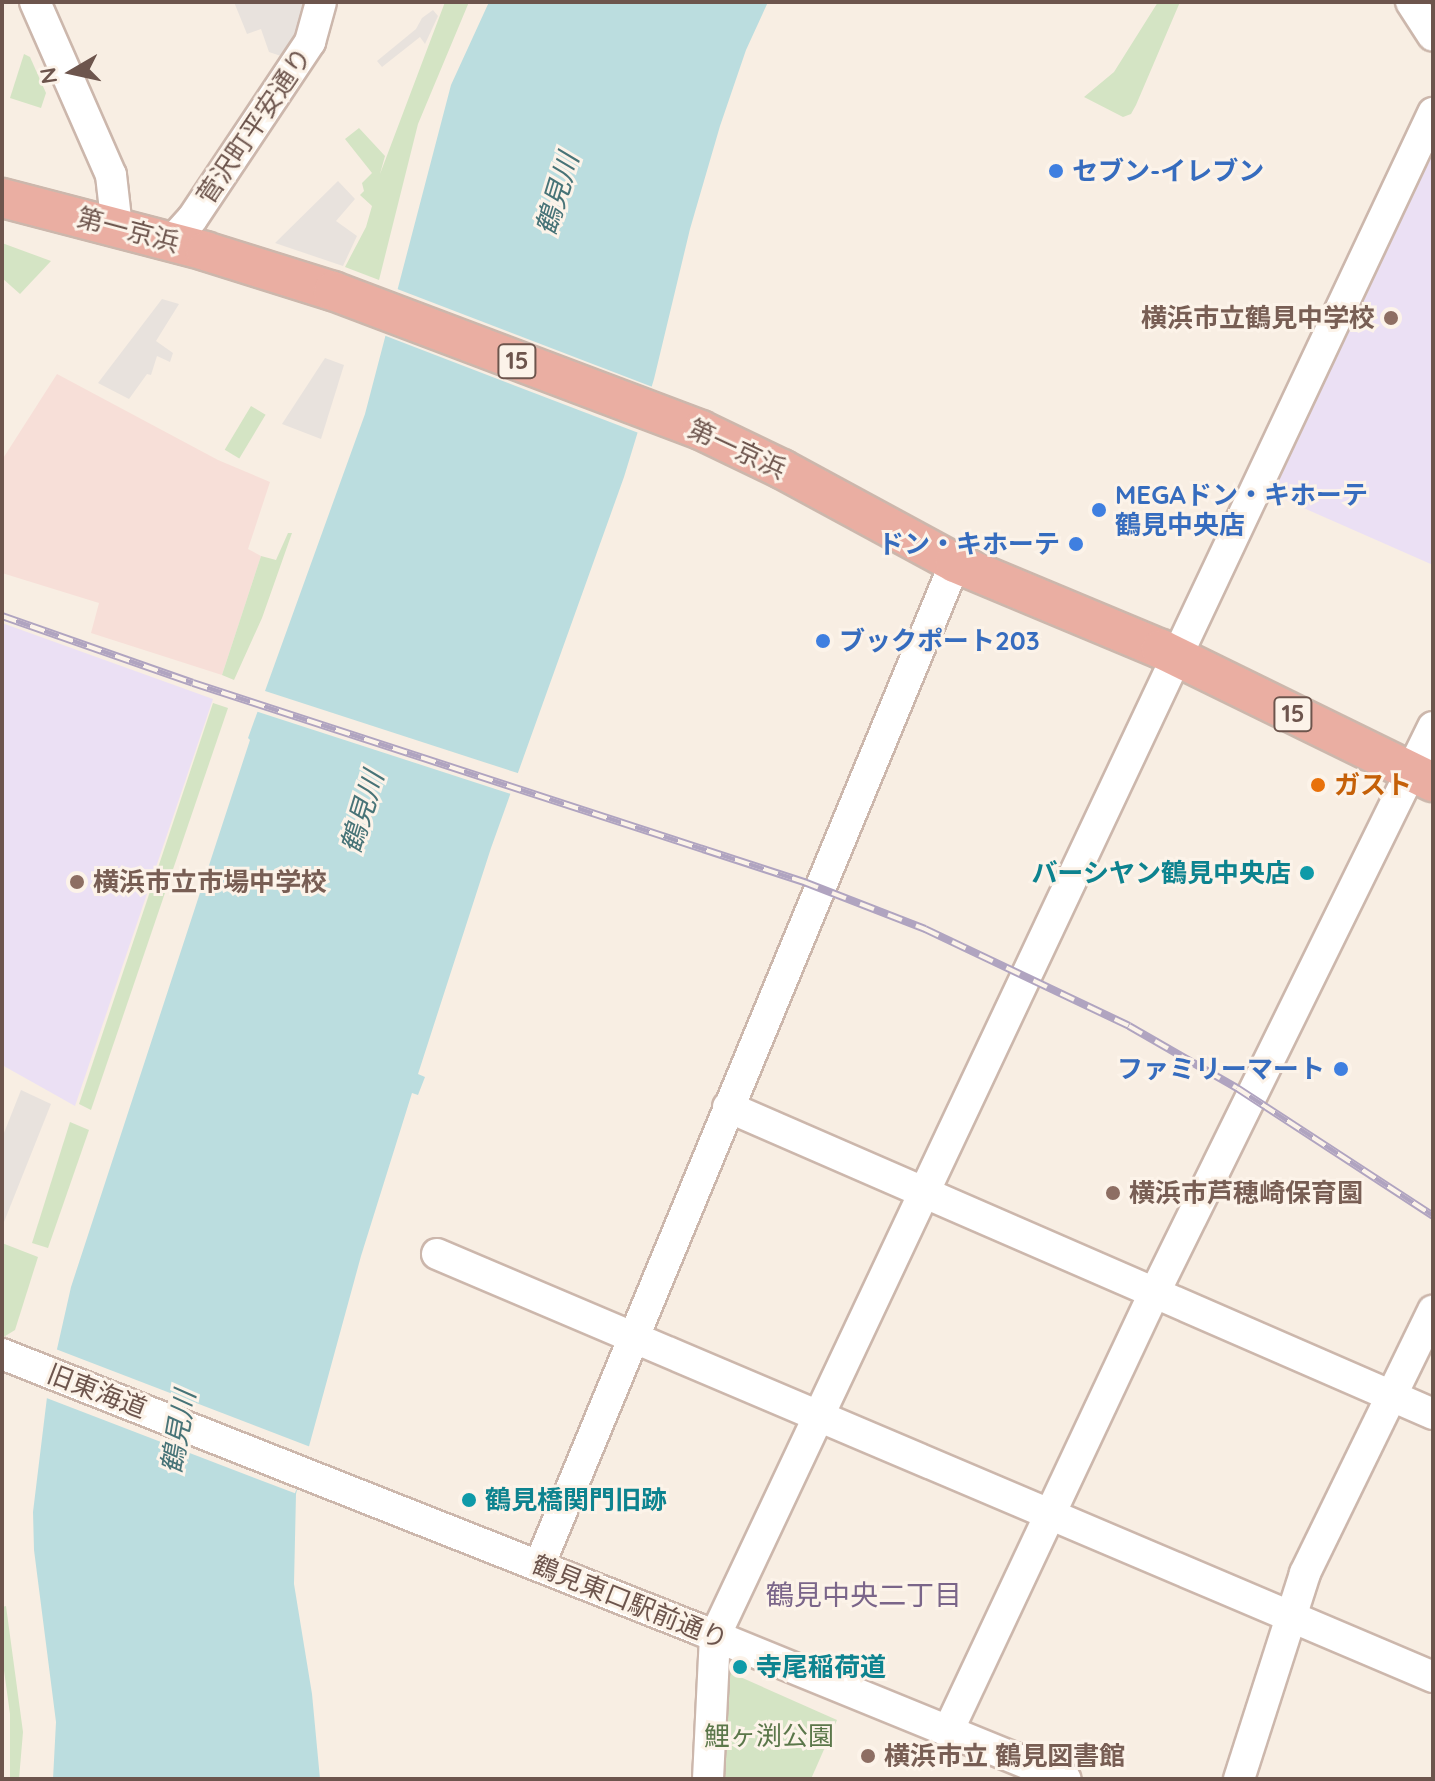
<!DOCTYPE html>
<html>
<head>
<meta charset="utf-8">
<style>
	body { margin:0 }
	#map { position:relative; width:1435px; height:1781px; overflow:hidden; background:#f8eee3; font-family:Quicksand,"Noto Sans JP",sans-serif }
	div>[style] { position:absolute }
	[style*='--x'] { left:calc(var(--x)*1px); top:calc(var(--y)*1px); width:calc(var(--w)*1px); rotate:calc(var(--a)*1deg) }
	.commercial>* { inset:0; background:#f7dfd8 }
	.industrial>* { inset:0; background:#e8e2dd }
	.education>* { inset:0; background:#ebe0f4 }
	.green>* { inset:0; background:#d4e4c4; transform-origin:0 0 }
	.water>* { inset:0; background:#bbdddf }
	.pier>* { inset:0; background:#f8eee3; transform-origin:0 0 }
	.roads { filter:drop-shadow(2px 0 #ccb7ac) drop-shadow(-2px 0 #ccb7ac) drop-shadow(0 2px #ccb7ac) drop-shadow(0 -2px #ccb7ac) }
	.secondary>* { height:30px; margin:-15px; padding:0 15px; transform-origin:15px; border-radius:15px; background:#fff }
	.highway>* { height:38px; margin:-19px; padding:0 19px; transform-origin:19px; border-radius:19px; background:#eaaea2 }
	.rail>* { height:8px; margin-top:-4px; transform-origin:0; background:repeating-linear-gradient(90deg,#fcf3e9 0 15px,#b0a4c0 0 30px); box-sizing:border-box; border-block:2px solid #b0a4c0 }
	.dots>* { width:22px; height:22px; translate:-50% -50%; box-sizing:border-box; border:4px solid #fcf3e9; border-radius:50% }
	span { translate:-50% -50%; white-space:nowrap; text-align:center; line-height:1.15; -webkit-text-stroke:6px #fcf3e9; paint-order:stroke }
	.shield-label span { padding:2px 6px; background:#fcf3e9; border:2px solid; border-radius:6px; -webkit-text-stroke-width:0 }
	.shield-label { font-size:24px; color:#6d554d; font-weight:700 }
	.street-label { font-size:26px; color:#6d554d }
	.shop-label { font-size:26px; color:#366cbe; font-weight:700 }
	.left { translate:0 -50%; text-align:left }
	.right { translate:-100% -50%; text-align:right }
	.education-label { font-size:26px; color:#785e54; font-weight:700 }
	.food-label { font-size:26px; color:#c56008; font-weight:700 }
	.culture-label { font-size:26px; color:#0d838f; font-weight:700 }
	.park-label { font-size:26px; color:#5b774a }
	.water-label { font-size:28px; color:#477377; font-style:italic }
	.neighbourhood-label { font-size:28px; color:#7a6589 }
	.frame { position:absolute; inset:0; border:4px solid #6d554d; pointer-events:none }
	.north { position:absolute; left:32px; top:32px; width:80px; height:80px; -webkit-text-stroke:6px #fcf3e9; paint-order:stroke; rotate:261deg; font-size:22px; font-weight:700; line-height:32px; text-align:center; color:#6d554d }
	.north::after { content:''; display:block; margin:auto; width:28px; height:36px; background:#6d554d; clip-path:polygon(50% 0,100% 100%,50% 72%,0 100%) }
</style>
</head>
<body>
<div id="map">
	<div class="commercial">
		<i style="clip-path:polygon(57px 374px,218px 460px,270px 482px,248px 549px,261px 556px,222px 675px,91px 633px,99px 603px,2px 573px,2px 460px)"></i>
	</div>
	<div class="industrial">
		<i style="clip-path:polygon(234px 2px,304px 2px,296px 36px,281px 56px,269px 52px,261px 29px,247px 34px)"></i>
		<i style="clip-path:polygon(433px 10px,438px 16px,425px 44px,420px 37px,382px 67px,377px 61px,416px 29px,422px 18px)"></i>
		<i style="clip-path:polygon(338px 181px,355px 199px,336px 221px,357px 236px,343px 266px,275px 243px)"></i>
		<i style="clip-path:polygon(162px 299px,179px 304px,156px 341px,173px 353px,170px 362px,157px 356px,151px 375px,147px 374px,129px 399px,98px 383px)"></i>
		<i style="clip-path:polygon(325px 358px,344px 365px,321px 439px,282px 424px)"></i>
		<i style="clip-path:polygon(21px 1090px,51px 1104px,2px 1227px,2px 1138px)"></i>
	</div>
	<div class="education">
		<i style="clip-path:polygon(1433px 146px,1433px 565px,1265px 491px)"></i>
		<i style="clip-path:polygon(2px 623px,213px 699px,75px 1106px,2px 1065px)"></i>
	</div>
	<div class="green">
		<i style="clip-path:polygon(445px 2px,469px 2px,418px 124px,379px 280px,345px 267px,366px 227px,372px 206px,360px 195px,364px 191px,362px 183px,372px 173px,345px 139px,359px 128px,385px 156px,380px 174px)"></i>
		<i style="clip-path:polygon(1158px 2px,1180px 2px,1136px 105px,1131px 114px,1123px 117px,1084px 97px,1114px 72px)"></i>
		<i style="clip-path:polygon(24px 54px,30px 57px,46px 93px,41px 108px,10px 98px)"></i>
		<i style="clip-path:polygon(2px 243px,51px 261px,20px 294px,2px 278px)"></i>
		<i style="left:251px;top:406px;width:17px;height:51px;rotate:31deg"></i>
		<i style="clip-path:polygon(288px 533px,292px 533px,262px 618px,234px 680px,222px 675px,261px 556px,276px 560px)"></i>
		<i style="clip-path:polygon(213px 703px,228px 708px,91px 1110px,79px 1104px)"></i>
		<i style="clip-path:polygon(70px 1122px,89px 1130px,48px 1248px,32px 1243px)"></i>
		<i style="clip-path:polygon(2px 1243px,38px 1257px,15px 1330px,2px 1338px)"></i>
		<i style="clip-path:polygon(6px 1606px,23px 1732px,19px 1779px,10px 1779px,10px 1714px,2px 1656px,2px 1607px)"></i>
		<i style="clip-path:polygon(729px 1672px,837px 1720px,811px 1779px,722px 1779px)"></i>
	</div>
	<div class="water">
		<i style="clip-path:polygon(489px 2px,768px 2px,746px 50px,720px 126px,690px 229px,654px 379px,624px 477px,491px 848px,418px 1074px,425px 1077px,418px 1095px,412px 1093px,361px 1256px,296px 1494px,294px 1584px,312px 1694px,320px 1779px,53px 1779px,56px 1722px,34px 1550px,33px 1512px,48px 1389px,71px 1287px,250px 740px,248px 738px,365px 414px,451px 85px)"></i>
	</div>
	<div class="pier">
		<i style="left:392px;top:287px;width:282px;height:48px;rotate:21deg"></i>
		<i style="left:262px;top:690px;width:273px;height:22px;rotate:18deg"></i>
		<i style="left:53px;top:1348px;width:278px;height:49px;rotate:21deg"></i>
	</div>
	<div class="roads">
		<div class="secondary">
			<i style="--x:35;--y:2;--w:189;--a:66.3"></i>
			<i style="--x:111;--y:175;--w:53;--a:83.5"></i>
			<i style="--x:1411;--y:2;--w:40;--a:57.1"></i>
			<i style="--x:171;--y:242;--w:31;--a:-48"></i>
			<i style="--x:192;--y:219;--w:213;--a:-56.3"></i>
			<i style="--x:310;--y:42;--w:41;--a:-74.6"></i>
			<i style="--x:728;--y:1107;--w:769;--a:23.53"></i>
			<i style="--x:437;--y:1254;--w:1082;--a:23.01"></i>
			<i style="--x:2;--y:1354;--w:748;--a:21.56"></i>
			<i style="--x:698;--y:1629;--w:397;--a:22.2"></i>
			<i style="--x:539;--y:1566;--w:1086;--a:-67.47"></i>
			<i style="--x:949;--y:1729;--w:481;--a:-64.8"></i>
			<i style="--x:1154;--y:1294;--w:632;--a:-63.8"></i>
			<i style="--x:708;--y:1779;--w:143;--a:-87.2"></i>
			<i style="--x:715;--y:1636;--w:1684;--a:-64.76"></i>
			<i style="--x:1239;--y:1779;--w:216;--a:-72.2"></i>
			<i style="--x:1305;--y:1573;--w:292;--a:-64"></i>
		</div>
		<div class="highway">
			<i style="--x:2;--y:198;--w:210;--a:14.6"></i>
			<i style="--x:205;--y:251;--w:134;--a:17.4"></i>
			<i style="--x:333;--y:291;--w:393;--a:20.7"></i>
			<i style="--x:701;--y:430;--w:90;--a:25.7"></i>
			<i style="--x:782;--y:469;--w:197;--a:28.5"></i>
			<i style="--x:955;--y:563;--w:223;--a:22.7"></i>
			<i style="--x:1161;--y:649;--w:303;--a:26.1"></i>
		</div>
	</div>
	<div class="rail">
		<i style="--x:2;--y:616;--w:202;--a:19.3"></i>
		<i style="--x:193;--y:683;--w:643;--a:18.04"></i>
		<i style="--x:804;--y:882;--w:130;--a:21.2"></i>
		<i style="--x:925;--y:929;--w:226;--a:25.4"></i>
		<i style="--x:1129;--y:1026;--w:125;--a:29.9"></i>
		<i style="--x:1237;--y:1088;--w:234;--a:33.1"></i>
	</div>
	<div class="dots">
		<i style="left:1056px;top:171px;background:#3f7fe0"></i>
		<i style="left:1391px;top:318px;background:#8d6e63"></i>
		<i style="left:1099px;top:510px;background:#3f7fe0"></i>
		<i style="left:1076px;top:544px;background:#3f7fe0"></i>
		<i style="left:823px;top:641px;background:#3f7fe0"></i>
		<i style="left:1318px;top:785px;background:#e8710a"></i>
		<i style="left:1307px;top:873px;background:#0f9aa8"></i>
		<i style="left:77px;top:882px;background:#8d6e63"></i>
		<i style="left:1341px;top:1069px;background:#3f7fe0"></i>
		<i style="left:1113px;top:1193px;background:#8d6e63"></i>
		<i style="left:469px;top:1500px;background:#0f9aa8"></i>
		<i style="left:740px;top:1667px;background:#0f9aa8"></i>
		<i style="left:868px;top:1756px;background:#8d6e63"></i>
	</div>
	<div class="shield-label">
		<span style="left:517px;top:361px">15</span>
		<span style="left:1293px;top:714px">15</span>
	</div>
	<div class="street-label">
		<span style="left:254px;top:126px;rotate:-56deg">菅沢町平安通り</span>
		<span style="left:128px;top:230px;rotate:15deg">第一京浜</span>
		<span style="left:737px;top:449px;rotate:25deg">第一京浜</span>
		<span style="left:97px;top:1391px;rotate:21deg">旧東海道</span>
		<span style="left:630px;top:1602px;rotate:22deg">鶴見東口駅前通り</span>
	</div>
	<div class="shop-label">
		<span class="left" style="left:1072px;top:171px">セブン-イレブン</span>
		<span class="left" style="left:1115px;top:510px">MEGAドン・キホーテ<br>鶴見中央店</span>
		<span class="right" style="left:1060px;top:544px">ドン・キホーテ</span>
		<span class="left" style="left:839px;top:641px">ブックポート203</span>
		<span class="right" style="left:1325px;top:1069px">ファミリーマート</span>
	</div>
	<div class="education-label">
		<span class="right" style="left:1375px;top:318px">横浜市立鶴見中学校</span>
		<span class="left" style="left:93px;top:882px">横浜市立市場中学校</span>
		<span class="left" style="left:1129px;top:1193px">横浜市芦穂崎保育園</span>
		<span class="left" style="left:884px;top:1756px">横浜市立 鶴見図書館</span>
	</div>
	<div class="food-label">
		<span class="left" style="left:1334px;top:785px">ガスト</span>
	</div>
	<div class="culture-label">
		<span class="right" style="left:1291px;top:873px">バーシヤン鶴見中央店</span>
		<span class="left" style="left:485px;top:1500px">鶴見橋関門旧跡</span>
		<span class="left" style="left:756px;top:1667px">寺尾稲荷道</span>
	</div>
	<div class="park-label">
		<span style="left:769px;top:1736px">鯉ヶ渕公園</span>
	</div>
	<div class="water-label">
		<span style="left:557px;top:194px;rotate:-73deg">鶴見川</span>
		<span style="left:362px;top:812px;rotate:-73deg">鶴見川</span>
		<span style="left:178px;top:1432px;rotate:-80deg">鶴見川</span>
	</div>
	<div class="neighbourhood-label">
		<span style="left:864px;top:1595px">鶴見中央二丁目</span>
	</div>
	<div class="frame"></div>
	<div class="north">N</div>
</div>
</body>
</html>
